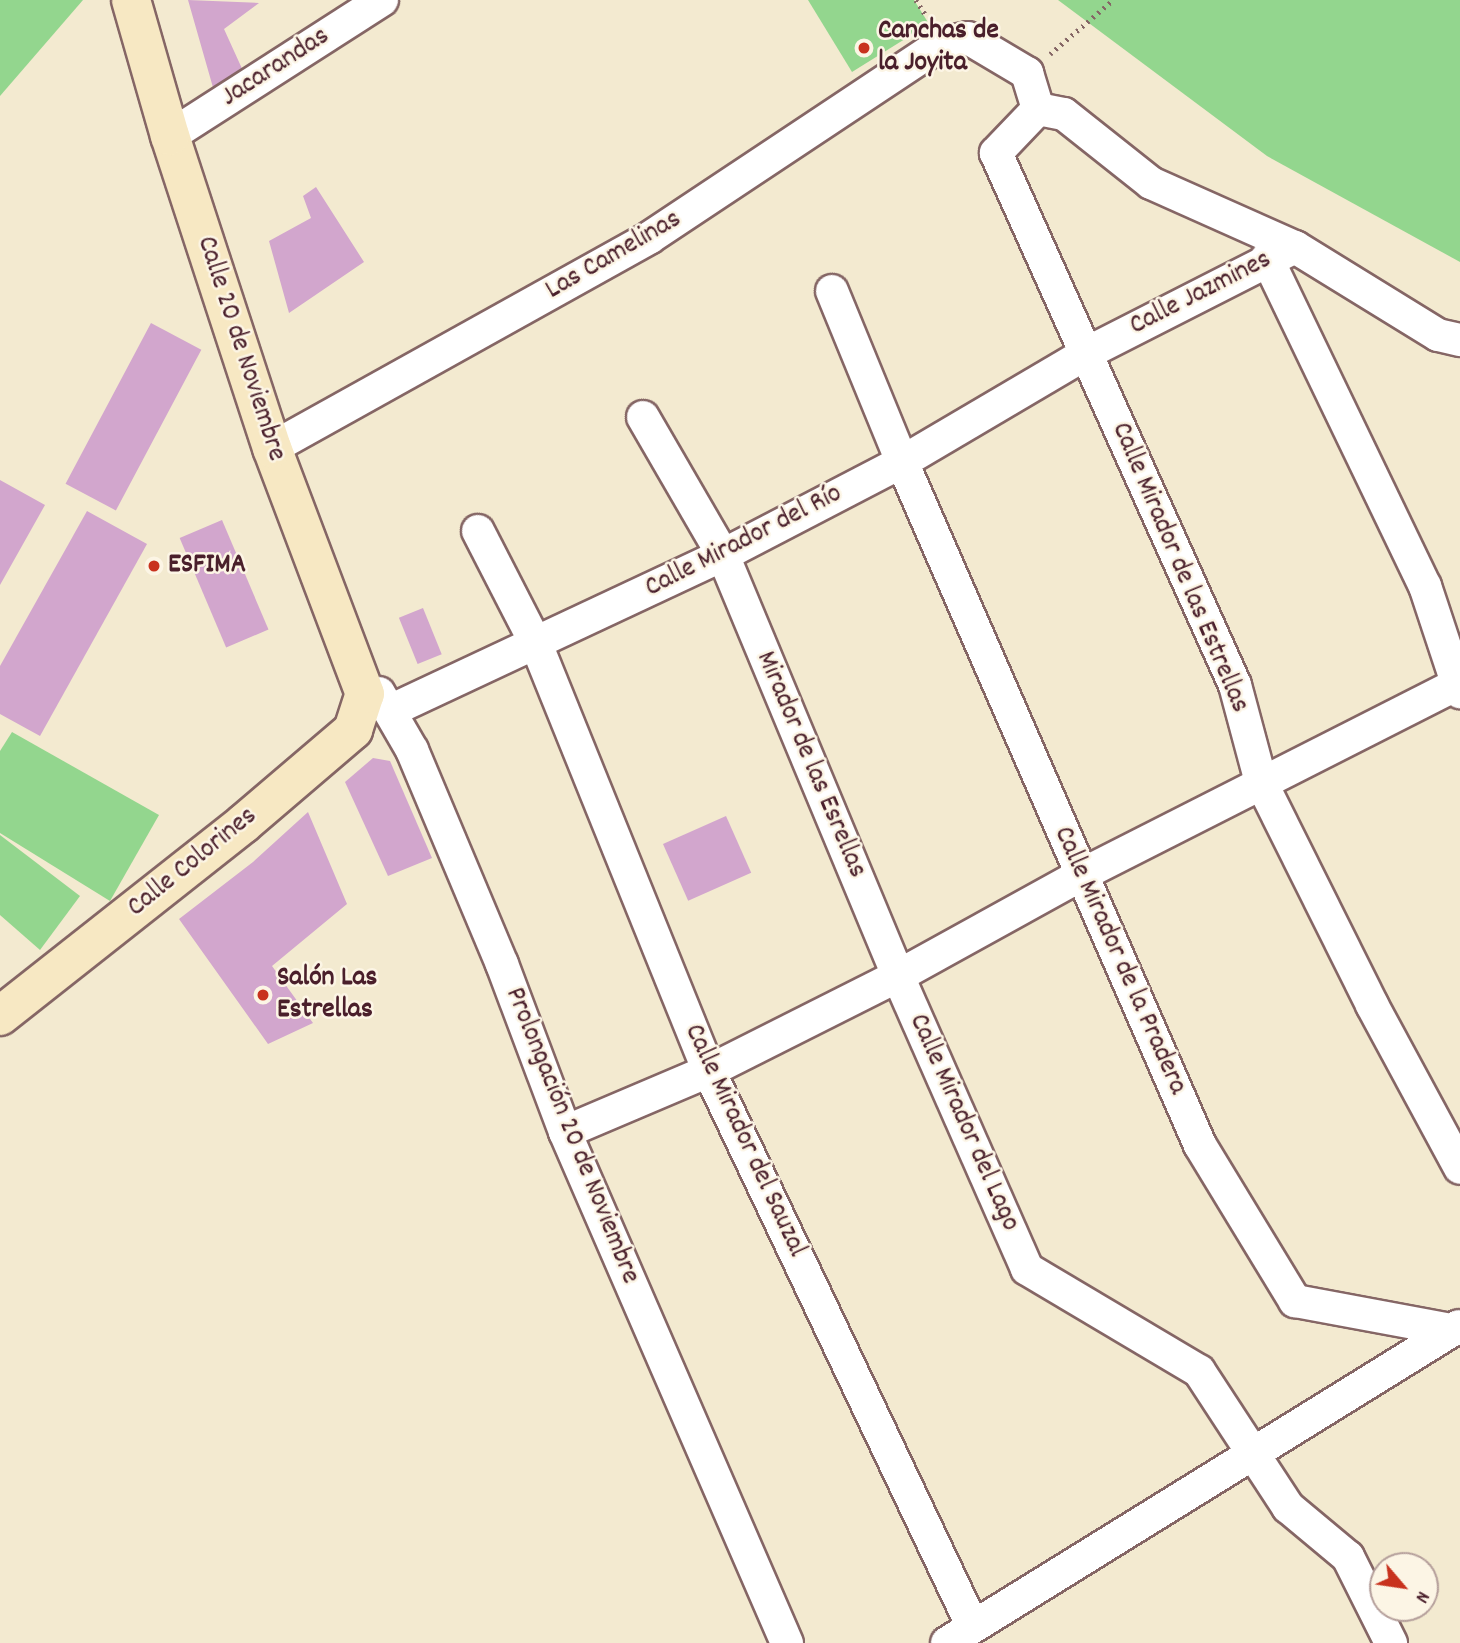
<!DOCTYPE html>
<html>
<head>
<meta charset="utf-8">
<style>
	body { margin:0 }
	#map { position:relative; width:1460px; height:1643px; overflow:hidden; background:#f3ead0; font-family:Dekko,sans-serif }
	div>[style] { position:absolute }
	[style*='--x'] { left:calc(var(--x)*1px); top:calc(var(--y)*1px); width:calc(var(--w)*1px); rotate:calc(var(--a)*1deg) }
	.green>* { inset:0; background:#93d68e }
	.building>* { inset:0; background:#d2a6cd; transform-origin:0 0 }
	.path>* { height:4.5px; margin-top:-2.25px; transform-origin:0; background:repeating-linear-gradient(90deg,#856665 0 2px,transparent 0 7px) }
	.roads { filter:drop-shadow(2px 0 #856665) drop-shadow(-2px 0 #856665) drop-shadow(0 2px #856665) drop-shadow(0 -2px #856665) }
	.street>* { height:32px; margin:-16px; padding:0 16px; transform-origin:16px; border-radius:16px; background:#fff }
	.secondary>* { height:38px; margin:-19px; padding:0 19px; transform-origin:19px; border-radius:19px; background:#f7e8c3 }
	.dots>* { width:19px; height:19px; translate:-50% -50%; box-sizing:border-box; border:4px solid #fcf5e5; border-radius:50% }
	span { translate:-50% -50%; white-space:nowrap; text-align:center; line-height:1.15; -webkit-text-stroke:5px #fcf5e5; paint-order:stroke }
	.poi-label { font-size:28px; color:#4a1f2b; font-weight:700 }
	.left { translate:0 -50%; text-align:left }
	.street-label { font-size:28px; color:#4a1f2b }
	.north { position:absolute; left:1369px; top:1552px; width:70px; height:70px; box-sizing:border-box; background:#fcf5e5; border:2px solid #b59f9b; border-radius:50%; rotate:119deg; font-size:19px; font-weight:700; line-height:28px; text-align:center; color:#4a1f2b }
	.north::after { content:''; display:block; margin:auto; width:24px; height:32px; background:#c8321e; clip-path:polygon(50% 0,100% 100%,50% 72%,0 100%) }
</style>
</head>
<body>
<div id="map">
	<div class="green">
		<i style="clip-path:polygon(0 0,83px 0,0 96px)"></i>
		<i style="clip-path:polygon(808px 0,914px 0,929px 24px,852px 72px)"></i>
		<i style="clip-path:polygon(1058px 0,1460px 0,1460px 262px,1267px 156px)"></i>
		<i style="clip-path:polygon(12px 732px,159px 815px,110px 901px,0 833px,0 751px)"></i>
		<i style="clip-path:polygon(0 835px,80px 896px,40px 950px,0 915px)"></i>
	</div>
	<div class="building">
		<i style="clip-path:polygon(188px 0,259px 3px,224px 29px,244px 73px,214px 91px)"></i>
		<i style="clip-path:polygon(316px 187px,364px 262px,289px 313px,269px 241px,311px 218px,303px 196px)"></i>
		<i style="left:151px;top:323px;width:57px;height:182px;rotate:28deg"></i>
		<i style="clip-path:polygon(0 480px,45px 505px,0 585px)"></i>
		<i style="clip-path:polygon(87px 511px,147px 544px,40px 736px,0 714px,0 666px)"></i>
		<i style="left:222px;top:520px;width:119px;height:46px;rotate:67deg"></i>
		<i style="left:423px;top:608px;width:50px;height:26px;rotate:68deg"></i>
		<i style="clip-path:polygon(373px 758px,390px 761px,432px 858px,388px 876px,345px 782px)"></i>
		<i style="clip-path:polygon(308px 812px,347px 904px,272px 966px,313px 1023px,268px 1044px,179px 919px,253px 862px)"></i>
		<i style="left:726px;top:816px;width:62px;height:69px;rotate:66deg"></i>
	</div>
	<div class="path">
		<i style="--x:916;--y:0;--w:20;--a:57"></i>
		<i style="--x:1050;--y:54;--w:83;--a:-40.6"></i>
	</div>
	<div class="roads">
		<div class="street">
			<i style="--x:1038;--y:109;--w:26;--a:11"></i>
			<i style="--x:1064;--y:114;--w:111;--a:38.4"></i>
			<i style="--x:1151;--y:183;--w:158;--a:24"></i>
			<i style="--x:170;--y:136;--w:252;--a:-32.7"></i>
			<i style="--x:1267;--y:258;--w:364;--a:64.3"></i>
			<i style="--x:1425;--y:586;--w:112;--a:71.7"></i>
			<i style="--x:832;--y:291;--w:185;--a:67.7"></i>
			<i style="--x:902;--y:462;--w:745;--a:66.43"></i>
			<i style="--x:1200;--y:1145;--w:183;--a:58.7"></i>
			<i style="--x:1295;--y:1301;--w:160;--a:10.5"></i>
			<i style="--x:643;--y:417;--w:160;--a:59.9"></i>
			<i style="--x:723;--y:555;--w:456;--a:67.4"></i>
			<i style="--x:898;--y:976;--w:320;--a:66.2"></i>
			<i style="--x:1027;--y:1269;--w:200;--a:30.7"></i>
			<i style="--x:1199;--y:1371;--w:163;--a:56.8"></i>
			<i style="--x:1288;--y:1507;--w:78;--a:39.8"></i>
			<i style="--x:1348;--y:1557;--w:96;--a:63.4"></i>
			<i style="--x:272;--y:448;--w:432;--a:-29.1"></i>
			<i style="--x:649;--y:238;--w:353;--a:-33.6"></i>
			<i style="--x:943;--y:43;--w:25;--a:-11"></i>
			<i style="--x:968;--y:38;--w:69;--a:30.7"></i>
			<i style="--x:1027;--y:73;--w:38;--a:73"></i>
			<i style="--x:1038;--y:109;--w:61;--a:133.7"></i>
			<i style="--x:996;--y:153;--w:583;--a:65.81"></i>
			<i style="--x:1235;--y:685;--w:100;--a:75"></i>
			<i style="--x:1261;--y:782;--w:249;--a:63.5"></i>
			<i style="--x:1372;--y:1005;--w:185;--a:61.6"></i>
			<i style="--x:478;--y:531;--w:129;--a:62.8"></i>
			<i style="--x:537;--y:646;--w:458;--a:68"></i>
			<i style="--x:709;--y:1071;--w:615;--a:64.6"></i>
			<i style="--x:379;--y:693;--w:66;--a:59.9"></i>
			<i style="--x:412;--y:750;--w:232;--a:67.2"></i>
			<i style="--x:502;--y:964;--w:179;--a:69.4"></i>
			<i style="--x:565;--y:1132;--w:557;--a:66.52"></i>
			<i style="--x:390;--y:711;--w:368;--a:-25.1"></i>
			<i style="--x:723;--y:555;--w:202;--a:-27.5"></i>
			<i style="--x:902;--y:462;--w:215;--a:-30.5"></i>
			<i style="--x:1087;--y:353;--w:233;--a:-27"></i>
			<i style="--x:1295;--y:247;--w:168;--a:31.6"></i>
			<i style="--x:1438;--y:335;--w:23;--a:13"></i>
			<i style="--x:565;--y:1132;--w:156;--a:-23"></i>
			<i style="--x:709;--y:1071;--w:212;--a:-26.7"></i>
			<i style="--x:898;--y:976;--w:209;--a:-28.9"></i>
			<i style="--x:1081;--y:875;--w:425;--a:-26.9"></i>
			<i style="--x:947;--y:1643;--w:602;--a:-31.76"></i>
		</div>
		<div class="secondary">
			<i style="--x:0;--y:1016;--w:310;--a:-38.3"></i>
			<i style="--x:243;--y:824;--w:145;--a:-40.5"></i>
			<i style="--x:353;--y:730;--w:38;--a:-72"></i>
			<i style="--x:365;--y:694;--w:263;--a:-110.7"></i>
			<i style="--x:272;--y:448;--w:328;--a:-108.1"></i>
			<i style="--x:170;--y:136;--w:141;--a:-106"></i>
		</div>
	</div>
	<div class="dots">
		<i style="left:864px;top:48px;background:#c8321e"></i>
		<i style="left:154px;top:566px;background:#c8321e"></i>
		<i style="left:263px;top:995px;background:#c8321e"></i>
	</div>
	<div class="poi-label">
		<span class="left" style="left:878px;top:48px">Canchas de<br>la Joyita</span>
		<span class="left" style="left:168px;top:566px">ESFIMA</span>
		<span class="left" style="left:277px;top:995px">Salón Las<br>Estrellas</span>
	</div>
	<div class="street-label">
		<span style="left:276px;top:68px;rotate:-33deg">Jacarandas</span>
		<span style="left:614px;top:256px;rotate:-30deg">Las Camelinas</span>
		<span style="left:1201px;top:294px;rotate:-27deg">Calle Jazmines</span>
		<span style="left:240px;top:349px;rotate:72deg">Calle 20 de Noviembre</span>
		<span style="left:744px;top:542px;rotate:-27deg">Calle Mirador del Río</span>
		<span style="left:1179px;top:568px;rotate:67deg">Calle Mirador de las Estrellas</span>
		<span style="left:810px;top:765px;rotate:67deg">Mirador de las Esrellas</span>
		<span style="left:193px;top:863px;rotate:-39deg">Calle Colorines</span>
		<span style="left:1119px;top:961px;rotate:66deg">Calle Mirador de la Pradera</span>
		<span style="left:963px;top:1123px;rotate:66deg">Calle Mirador del Lago</span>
		<span style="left:571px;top:1136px;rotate:68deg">Prolongación 20 de Noviembre</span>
		<span style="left:744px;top:1141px;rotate:65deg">Calle Mirador del Sauzal</span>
	</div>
	<div class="north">N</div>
</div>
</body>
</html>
